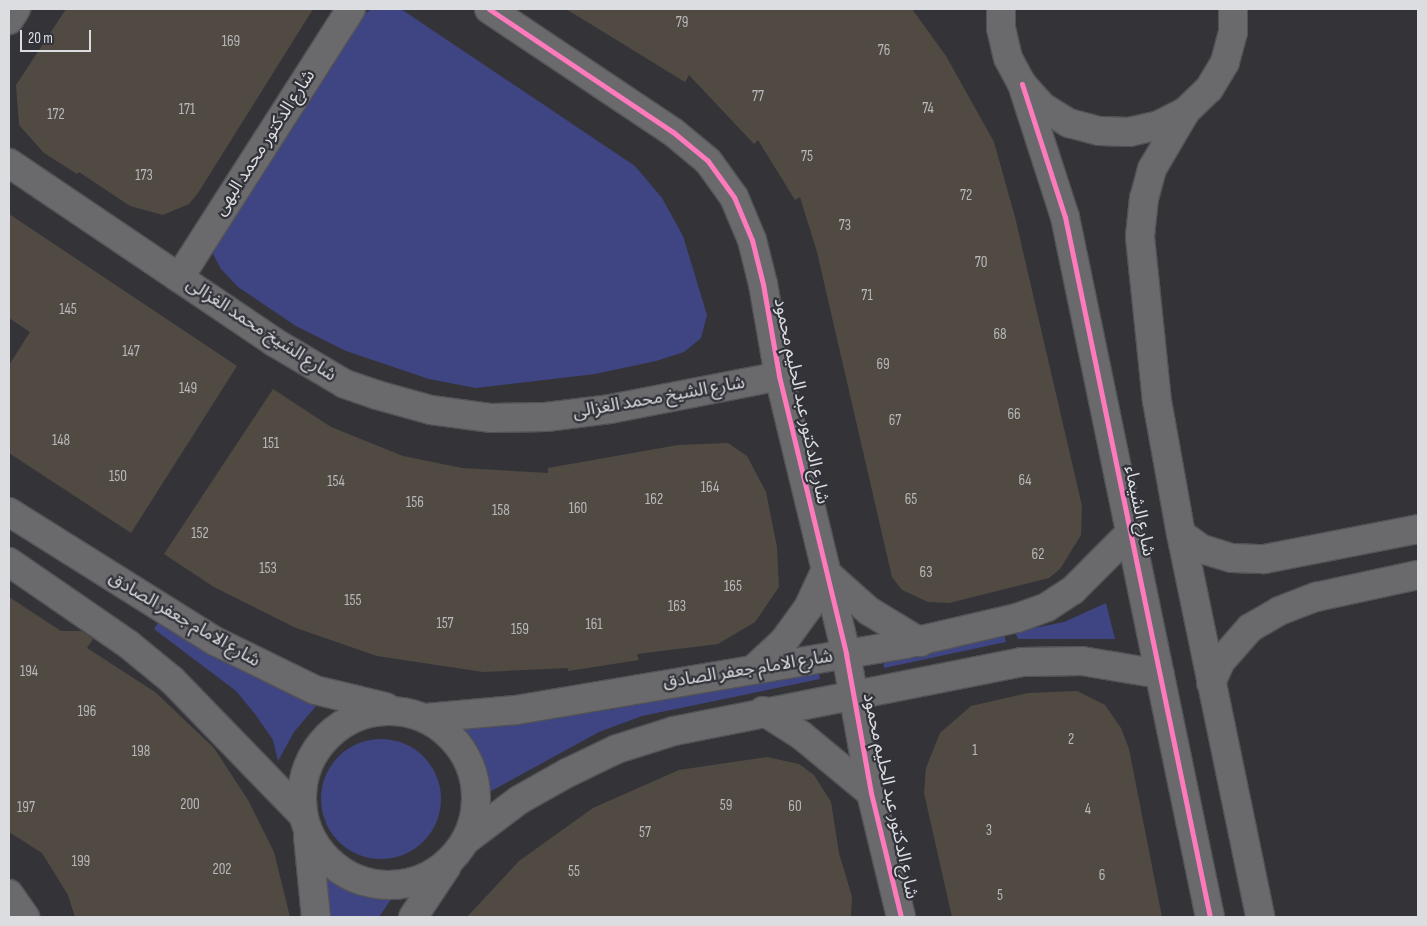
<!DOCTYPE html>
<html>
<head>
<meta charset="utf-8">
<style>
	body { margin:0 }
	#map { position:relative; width:1427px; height:926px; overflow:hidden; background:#343438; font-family:"Sofia Sans Condensed","Noto Sans Arabic",sans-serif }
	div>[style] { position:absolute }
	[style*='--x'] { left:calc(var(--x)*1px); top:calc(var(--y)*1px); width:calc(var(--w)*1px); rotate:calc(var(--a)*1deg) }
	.green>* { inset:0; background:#3f4483 }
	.round { border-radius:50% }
	.building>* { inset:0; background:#504a43 }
	.roads { filter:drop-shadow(1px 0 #525356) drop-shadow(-1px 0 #525356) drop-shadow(0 1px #525356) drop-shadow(0 -1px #525356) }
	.minor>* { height:28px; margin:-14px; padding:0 14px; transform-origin:14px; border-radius:14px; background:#6a6a6d }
	.tertiary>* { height:28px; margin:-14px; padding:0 14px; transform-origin:14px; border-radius:14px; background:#6a6a6d }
	.tertiary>.ring { margin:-14px; padding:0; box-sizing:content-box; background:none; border:28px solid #6a6a6d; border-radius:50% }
	.cycleway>* { height:5px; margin:-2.5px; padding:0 2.5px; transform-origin:2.5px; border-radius:2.5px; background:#fd7abc }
	span { translate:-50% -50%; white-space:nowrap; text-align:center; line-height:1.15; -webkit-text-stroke:4.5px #32333a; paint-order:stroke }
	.number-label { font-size:15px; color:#b9b8ba }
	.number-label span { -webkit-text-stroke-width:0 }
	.street-label { font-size:18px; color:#dcdde1 }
	.frame { position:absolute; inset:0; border:10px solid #dcdde1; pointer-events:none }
	.scale { position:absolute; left:20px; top:30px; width:71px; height:22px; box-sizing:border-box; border:2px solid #dcdde1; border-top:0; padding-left:6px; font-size:15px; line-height:18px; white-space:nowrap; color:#dcdde1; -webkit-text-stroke:4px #32333a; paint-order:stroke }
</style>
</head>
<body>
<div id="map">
	<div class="green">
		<i style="clip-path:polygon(372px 9px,401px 9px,635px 166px,662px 198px,683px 236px,707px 315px,701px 338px,684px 352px,656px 361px,595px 374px,476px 388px,429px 379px,346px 351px,296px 326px,238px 287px,221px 269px,213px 254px,214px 234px,354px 21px)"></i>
		<i style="clip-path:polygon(1106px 603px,1115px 639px,1018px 639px,1015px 632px,1064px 622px)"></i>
		<i style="clip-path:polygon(160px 620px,223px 659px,316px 706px,294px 732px,278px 761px,273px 740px,255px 714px,236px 691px,154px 629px)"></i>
		<i style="clip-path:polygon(1004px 634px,1006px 642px,884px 668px,883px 658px)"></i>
		<i style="clip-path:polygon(818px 664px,820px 679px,642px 716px,599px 732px,482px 796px,477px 762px,464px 728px,615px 709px)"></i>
		<i class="round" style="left:321px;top:739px;width:120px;height:120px"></i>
		<i style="clip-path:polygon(325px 877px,375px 897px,392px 898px,379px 917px,326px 917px)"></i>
	</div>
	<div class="building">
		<i style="clip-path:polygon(66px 9px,313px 9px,198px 193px,189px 204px,163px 215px,130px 206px,79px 172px,77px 174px,44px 153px,19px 125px,16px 85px)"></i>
		<i style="clip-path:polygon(566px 9px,912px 9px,946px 56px,994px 142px,1015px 217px,1082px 506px,1081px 535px,1060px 569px,1049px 578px,949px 603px,928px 602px,902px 590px,892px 577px,817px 252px,800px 197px,795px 200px,758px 140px,754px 144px,689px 75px,685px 82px)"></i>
		<i style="clip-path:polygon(9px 214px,237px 366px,131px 533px,9px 453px,9px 365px,30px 332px,9px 318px)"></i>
		<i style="clip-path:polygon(273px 389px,331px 427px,403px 456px,462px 468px,548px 473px,548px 468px,678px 445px,728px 443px,747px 456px,766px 492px,777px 547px,779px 587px,755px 622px,718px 644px,637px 654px,639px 660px,568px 671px,568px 668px,483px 672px,377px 656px,296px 628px,214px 587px,164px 554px)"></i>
		<i style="clip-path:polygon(9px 597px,61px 631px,82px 631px,93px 639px,87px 648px,155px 692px,214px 748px,248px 800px,274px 852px,290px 917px,75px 917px,68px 895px,42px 853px,9px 832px)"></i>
		<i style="clip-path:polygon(1077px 691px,1105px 705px,1121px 728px,1129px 749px,1162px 917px,952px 917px,924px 793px,926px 768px,940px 733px,971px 706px,1028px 693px)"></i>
		<i style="clip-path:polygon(767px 757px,799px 764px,814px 775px,831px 802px,839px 853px,852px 897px,851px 917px,467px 917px,519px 861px,593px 808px,679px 770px)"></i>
	</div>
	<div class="roads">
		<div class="minor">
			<i style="--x:489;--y:9;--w:221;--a:33.8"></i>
			<i style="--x:673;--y:132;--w:45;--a:39.6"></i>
			<i style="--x:708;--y:161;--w:44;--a:54.2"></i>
			<i style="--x:734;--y:197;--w:47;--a:67.3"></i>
			<i style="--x:752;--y:240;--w:45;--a:76"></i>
			<i style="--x:763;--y:284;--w:93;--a:80.1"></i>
			<i style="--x:779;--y:376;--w:286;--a:76.4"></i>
			<i style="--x:846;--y:654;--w:141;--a:79.8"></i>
			<i style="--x:871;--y:793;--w:128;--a:76.4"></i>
			<i style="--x:9;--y:20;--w:13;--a:-58"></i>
			<i style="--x:9;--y:163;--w:320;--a:34"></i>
			<i style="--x:274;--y:342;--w:82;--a:30.6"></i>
			<i style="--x:345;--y:384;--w:34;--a:19"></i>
			<i style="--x:377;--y:395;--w:56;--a:15.5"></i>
			<i style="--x:431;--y:410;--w:61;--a:7.6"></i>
			<i style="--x:491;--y:418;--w:55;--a:-1"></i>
			<i style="--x:546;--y:417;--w:64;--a:-7.1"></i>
			<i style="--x:610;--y:409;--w:172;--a:-11"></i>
			<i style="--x:179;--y:278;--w:319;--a:-57.4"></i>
			<i style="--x:9;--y:894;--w:28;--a:55"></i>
		</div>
		<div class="tertiary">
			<i style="--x:1001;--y:9;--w:19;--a:90"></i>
			<i style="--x:1001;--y:28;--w:31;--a:77"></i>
			<i style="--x:1008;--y:58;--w:30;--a:62"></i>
			<i style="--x:1022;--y:84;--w:31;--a:48"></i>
			<i style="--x:1043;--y:107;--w:31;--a:32"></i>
			<i style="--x:1069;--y:123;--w:31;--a:15"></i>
			<i style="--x:1099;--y:131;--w:30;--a:2"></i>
			<i style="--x:1129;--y:132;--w:31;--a:-13"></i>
			<i style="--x:1159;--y:125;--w:30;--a:-27"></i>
			<i style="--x:1186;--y:111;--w:32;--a:-44"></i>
			<i style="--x:1209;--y:89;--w:31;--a:-59"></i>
			<i style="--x:1225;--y:62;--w:31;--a:-75"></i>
			<i style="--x:1233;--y:32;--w:23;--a:-90"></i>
			<i style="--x:1022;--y:84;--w:140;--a:72.1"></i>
			<i style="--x:1065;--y:217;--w:715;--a:78.3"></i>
			<i style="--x:1186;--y:111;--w:67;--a:120.4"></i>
			<i style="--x:1152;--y:169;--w:30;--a:105"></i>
			<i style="--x:1144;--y:198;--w:39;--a:96"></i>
			<i style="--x:1140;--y:237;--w:165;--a:84.1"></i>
			<i style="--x:1157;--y:401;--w:135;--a:79.8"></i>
			<i style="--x:1181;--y:534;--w:391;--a:78.3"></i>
			<i style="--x:9;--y:512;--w:243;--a:32.1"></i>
			<i style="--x:215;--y:641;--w:111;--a:26.1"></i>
			<i style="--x:315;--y:690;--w:73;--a:13.5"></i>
			<i style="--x:1181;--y:534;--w:26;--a:36"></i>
			<i style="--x:1202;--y:549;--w:31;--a:17"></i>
			<i style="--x:1232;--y:558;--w:32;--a:2"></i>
			<i style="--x:1264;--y:559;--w:157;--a:-11"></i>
			<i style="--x:9;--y:562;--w:145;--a:34.6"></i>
			<i style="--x:128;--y:644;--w:57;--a:39.3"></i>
			<i style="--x:172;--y:680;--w:187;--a:45.9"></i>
			<i style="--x:755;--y:668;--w:40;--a:-43"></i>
			<i style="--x:784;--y:641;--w:41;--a:-54"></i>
			<i style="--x:808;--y:608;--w:40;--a:-65"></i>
			<i style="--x:825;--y:572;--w:59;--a:41.6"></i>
			<i style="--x:869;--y:611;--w:60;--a:31.3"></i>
			<i style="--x:1211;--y:683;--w:24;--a:-66"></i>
			<i style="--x:1221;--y:661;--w:44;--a:-48.7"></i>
			<i style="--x:1250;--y:628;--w:34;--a:-30"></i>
			<i style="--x:1279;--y:611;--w:40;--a:-21"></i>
			<i style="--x:1316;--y:597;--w:104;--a:-12.2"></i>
			<i class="ring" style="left:302px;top:711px;width:146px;height:146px"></i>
			<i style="--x:763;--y:711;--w:45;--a:32.3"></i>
			<i style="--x:801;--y:735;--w:91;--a:39.6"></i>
			<i style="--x:426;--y:718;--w:90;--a:-5.1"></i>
			<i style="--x:516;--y:710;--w:395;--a:-9.6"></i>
			<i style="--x:905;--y:644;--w:115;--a:-13.1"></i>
			<i style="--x:1017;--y:618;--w:32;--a:-20"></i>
			<i style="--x:1047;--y:607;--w:31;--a:-33"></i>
			<i style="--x:1073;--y:590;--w:79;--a:-45"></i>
			<i style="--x:308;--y:836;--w:81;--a:84.4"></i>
			<i style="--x:466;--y:840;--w:66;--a:-37"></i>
			<i style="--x:519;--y:800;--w:55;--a:-29.4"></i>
			<i style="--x:567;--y:773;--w:55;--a:-25.6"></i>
			<i style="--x:617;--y:749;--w:60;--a:-17.5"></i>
			<i style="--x:674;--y:731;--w:355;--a:-11.2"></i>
			<i style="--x:1022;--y:662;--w:60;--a:-1"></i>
			<i style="--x:1082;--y:661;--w:79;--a:9.5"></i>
			<i style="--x:413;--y:917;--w:61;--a:-56.3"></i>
		</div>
	</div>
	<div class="cycleway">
		<i style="--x:489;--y:9;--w:221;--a:33.8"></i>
		<i style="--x:673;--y:132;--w:45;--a:39.6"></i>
		<i style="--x:708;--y:161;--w:44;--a:54.2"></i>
		<i style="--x:734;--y:197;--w:47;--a:67.3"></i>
		<i style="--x:752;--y:240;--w:45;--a:76"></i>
		<i style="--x:763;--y:284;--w:93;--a:80.1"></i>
		<i style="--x:779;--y:376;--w:286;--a:76.4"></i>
		<i style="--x:846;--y:654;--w:141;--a:79.8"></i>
		<i style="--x:871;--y:793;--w:128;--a:76.4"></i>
		<i style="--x:1022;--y:84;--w:140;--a:72.1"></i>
		<i style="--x:1065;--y:217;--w:715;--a:78.3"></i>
	</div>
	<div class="number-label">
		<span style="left:682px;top:23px">79</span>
		<span style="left:231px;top:42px">169</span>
		<span style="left:884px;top:51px">76</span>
		<span style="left:758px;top:97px">77</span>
		<span style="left:928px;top:109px">74</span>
		<span style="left:187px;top:110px">171</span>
		<span style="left:56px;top:115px">172</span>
		<span style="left:807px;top:157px">75</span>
		<span style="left:144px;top:176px">173</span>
		<span style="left:966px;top:196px">72</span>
		<span style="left:845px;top:226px">73</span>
		<span style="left:981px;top:263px">70</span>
		<span style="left:867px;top:296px">71</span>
		<span style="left:68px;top:310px">145</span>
		<span style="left:1000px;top:335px">68</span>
		<span style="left:131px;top:352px">147</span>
		<span style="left:883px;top:365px">69</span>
		<span style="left:188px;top:389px">149</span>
		<span style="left:1014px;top:415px">66</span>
		<span style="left:895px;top:421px">67</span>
		<span style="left:61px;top:441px">148</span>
		<span style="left:271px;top:444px">151</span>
		<span style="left:118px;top:477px">150</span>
		<span style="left:1025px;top:481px">64</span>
		<span style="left:336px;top:482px">154</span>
		<span style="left:710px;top:488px">164</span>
		<span style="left:654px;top:500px">162</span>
		<span style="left:911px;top:500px">65</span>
		<span style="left:415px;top:503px">156</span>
		<span style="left:578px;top:509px">160</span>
		<span style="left:501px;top:511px">158</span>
		<span style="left:200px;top:534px">152</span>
		<span style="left:1038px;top:555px">62</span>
		<span style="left:268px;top:569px">153</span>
		<span style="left:926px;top:573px">63</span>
		<span style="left:733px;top:587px">165</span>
		<span style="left:353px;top:601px">155</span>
		<span style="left:677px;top:607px">163</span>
		<span style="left:445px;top:624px">157</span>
		<span style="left:594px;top:625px">161</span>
		<span style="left:520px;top:630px">159</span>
		<span style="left:29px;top:672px">194</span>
		<span style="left:87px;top:712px">196</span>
		<span style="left:1071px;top:740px">2</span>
		<span style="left:975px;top:751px">1</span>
		<span style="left:141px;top:752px">198</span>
		<span style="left:190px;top:805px">200</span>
		<span style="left:726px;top:806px">59</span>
		<span style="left:795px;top:807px">60</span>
		<span style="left:26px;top:808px">197</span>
		<span style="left:1088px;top:810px">4</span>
		<span style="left:989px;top:831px">3</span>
		<span style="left:645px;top:833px">57</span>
		<span style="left:81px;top:862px">199</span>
		<span style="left:222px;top:870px">202</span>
		<span style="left:574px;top:872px">55</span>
		<span style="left:1102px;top:876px">6</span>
		<span style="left:1000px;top:896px">5</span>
	</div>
	<div class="street-label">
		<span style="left:265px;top:143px;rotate:-57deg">شارع الدكتور محمد البهى</span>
		<span style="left:261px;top:330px;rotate:33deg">شارع الشيخ محمد الغزالى</span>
		<span style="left:659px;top:398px;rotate:-10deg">شارع الشيخ محمد الغزالى</span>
		<span style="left:801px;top:401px;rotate:78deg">شارع الدكتور عبد الحليم محمود</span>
		<span style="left:1139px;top:511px;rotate:78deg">شارع الشيماء</span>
		<span style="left:184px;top:620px;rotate:30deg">شارع الامام جعفر الصادق</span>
		<span style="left:748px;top:670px;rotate:-9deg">شارع الامام جعفر الصادق</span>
		<span style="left:890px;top:796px;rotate:78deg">شارع الدكتور عبد الحليم محمود</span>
	</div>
	<div class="frame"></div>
	<div class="scale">20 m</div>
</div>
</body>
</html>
